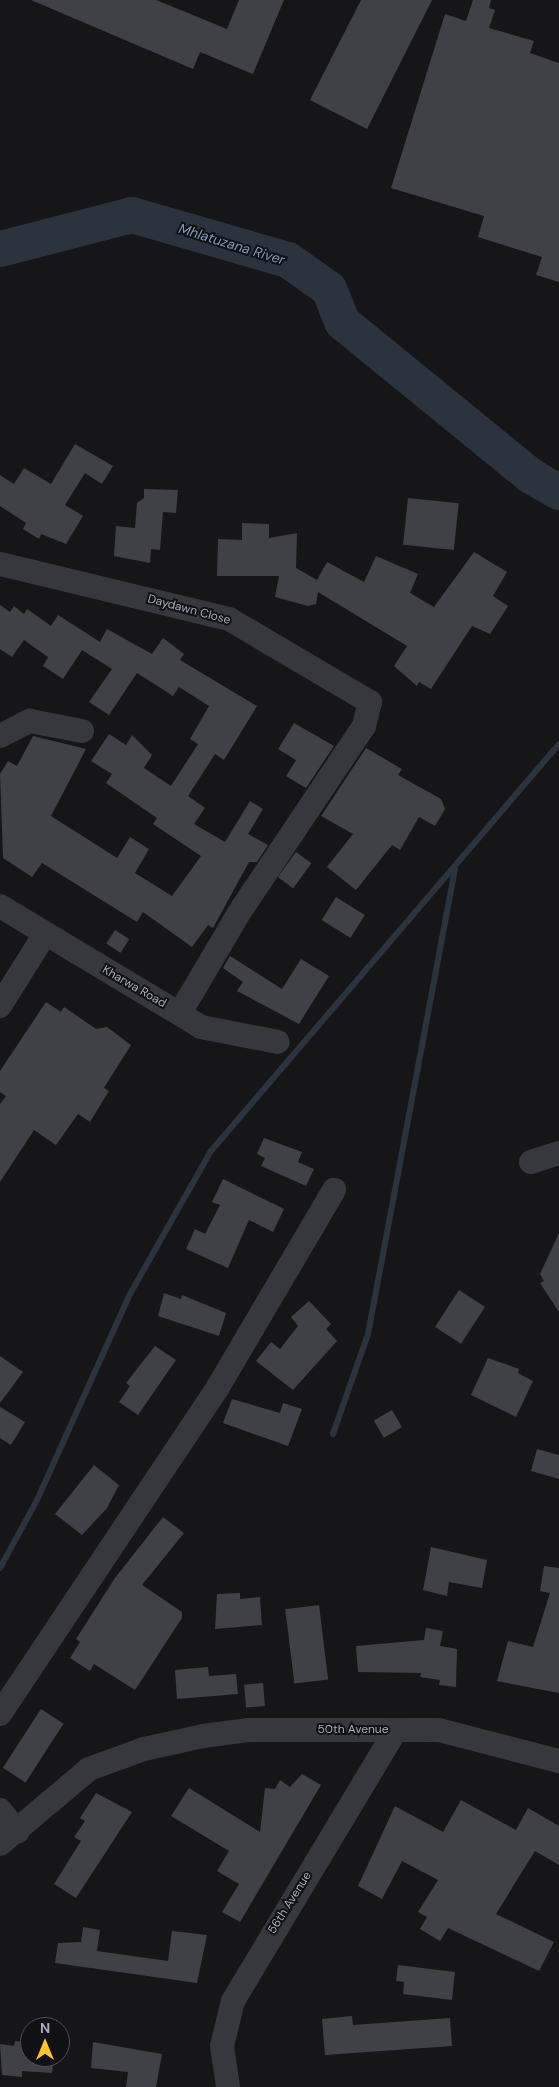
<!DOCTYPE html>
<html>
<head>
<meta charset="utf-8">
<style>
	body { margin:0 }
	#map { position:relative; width:559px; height:2087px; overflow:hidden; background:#161619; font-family:"DM Sans",sans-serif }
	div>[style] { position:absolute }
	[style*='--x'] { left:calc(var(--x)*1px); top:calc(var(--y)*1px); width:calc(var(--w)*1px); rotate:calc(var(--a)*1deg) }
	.stream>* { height:6px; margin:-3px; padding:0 3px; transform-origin:3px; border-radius:3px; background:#2b343e }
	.river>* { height:36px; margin:-18px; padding:0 18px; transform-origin:18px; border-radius:18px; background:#2b343e }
	.building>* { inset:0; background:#404146; transform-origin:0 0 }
	.minor>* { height:24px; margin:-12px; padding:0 12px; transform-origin:12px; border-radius:12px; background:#37383e }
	span { translate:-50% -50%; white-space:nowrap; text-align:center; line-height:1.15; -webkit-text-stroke:4px #111114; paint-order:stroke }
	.street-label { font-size:12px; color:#a7acba }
	.water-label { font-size:14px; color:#7b98b8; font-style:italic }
	.north { position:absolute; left:20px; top:2017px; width:50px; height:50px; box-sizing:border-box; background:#111114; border:1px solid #4d4f56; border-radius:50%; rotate:0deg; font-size:14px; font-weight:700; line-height:20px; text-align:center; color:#a7acba }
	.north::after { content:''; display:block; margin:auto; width:18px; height:22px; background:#ffc428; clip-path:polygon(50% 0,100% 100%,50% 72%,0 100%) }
</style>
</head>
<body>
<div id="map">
	<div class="stream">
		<i style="--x:333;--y:1434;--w:106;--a:-70.7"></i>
		<i style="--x:368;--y:1334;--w:473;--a:-79.4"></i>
		<i style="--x:0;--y:1568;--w:77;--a:-61.4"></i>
		<i style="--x:37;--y:1500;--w:226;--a:-65.7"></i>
		<i style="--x:130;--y:1294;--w:164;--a:-60.5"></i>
		<i style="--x:211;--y:1151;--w:535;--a:-49.47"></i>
	</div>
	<div class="river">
		<i style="--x:0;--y:249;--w:136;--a:-14.4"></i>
		<i style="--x:132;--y:215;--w:162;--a:16.1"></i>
		<i style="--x:288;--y:260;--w:50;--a:35.3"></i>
		<i style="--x:329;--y:289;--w:35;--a:68"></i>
		<i style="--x:342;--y:322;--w:244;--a:39.2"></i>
		<i style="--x:531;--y:476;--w:32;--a:30"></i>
	</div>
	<div class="building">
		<i style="clip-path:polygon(31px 0,156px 0,227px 29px,239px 0,284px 0,253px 74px,200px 52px,193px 69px)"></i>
		<i style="clip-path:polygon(361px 0,432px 0,367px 129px,310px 100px)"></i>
		<i style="clip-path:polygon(473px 0,491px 0,489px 8px,495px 10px,489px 28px,534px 41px,530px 53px,559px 63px,559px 282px,536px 275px,542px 257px,478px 237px,484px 216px,391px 188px,445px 14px,466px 21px)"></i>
		<i style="clip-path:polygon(75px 444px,113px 466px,102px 484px,85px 473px,65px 505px,83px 516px,66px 544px,41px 534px,39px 539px,23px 529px,26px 523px,0 506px,0 475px,14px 484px,24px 468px,51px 484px)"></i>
		<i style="clip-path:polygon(144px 489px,178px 490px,176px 513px,163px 512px,160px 550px,151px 549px,150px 563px,114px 556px,116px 526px,135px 528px,137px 503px,144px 498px)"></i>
		<i style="left:408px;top:498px;width:51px;height:47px;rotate:6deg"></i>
		<i style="clip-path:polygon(242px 523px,269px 524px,269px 538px,297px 533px,296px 568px,317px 580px,327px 562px,364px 582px,376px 556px,418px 574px,410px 593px,434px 607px,474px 552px,507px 572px,493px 596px,508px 606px,490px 634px,472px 626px,431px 689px,419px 682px,417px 686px,394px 666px,407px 646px,318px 592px,316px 604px,308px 606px,275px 597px,279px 576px,217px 576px,218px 539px,242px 540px)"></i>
		<i style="clip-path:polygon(0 605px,10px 612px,14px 606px,24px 614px,27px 609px,51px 626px,58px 615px,100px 642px,107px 629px,152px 654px,163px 638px,184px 654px,180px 660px,257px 706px,224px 760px,215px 754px,188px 796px,205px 808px,194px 824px,225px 842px,250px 801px,263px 809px,248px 834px,268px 845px,257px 862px,249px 862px,213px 928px,208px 925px,192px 947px,143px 912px,137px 922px,42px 863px,32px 877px,3px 858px,0 774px,8px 761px,17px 766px,33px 736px,86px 749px,51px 816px,117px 858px,130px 837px,149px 849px,135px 873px,172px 896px,201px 856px,153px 824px,157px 818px,106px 783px,112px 774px,91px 761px,109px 734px,126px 745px,132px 735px,152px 755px,144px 768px,171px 786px,198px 744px,190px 739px,209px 706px,179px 687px,173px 696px,137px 673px,109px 715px,89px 702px,112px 669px,82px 650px,63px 679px,43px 666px,48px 657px,24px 640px,12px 657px,0 649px)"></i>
		<i style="clip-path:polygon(294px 723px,334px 746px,306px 788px,286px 776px,296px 760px,278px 749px)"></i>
		<i style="clip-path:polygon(366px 748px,402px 769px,398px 775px,441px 799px,445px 809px,435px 826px,419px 817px,400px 850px,392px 845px,356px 890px,327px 867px,353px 834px,321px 816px)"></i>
		<i style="left:296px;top:852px;width:19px;height:31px;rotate:36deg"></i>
		<i style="left:336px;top:897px;width:34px;height:27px;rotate:32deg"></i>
		<i style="left:115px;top:930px;width:17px;height:16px;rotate:33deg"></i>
		<i style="clip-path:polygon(230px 956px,282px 989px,301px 959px,329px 976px,299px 1024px,237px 991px,243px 982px,223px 968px)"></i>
		<i style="clip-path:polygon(46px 1002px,61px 1012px,64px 1007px,96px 1029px,107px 1027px,131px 1045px,104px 1088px,109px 1091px,90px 1122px,78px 1114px,56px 1145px,34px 1130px,0 1182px,0 1104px,6px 1096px,0 1092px,0 1071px)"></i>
		<i style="clip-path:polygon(264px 1138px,302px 1152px,298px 1162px,314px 1169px,306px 1186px,261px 1166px,265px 1158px,257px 1154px)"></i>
		<i style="clip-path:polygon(223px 1179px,284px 1209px,273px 1232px,249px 1220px,228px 1268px,186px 1249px,195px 1229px,205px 1234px,220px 1205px,212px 1202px)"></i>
		<i style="clip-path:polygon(559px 1233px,559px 1312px,540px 1283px,544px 1281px,540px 1274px)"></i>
		<i style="left:459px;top:1290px;width:31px;height:44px;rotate:33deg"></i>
		<i style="clip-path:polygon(164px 1293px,181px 1299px,182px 1295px,226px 1313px,219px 1336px,158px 1316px)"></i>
		<i style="clip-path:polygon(309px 1301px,331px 1324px,326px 1329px,337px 1341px,293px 1390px,256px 1361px,271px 1342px,280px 1349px,298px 1326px,291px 1317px)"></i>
		<i style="clip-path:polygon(155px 1346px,176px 1360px,138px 1415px,119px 1402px,130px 1386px,126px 1383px)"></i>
		<i style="clip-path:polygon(0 1356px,23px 1372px,0 1403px)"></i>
		<i style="clip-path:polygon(488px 1358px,519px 1369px,518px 1373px,533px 1381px,516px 1417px,471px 1395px)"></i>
		<i style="clip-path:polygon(232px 1399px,280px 1413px,283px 1403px,302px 1409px,288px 1446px,223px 1423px)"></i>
		<i style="clip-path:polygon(0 1407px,25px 1422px,11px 1445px,0 1438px)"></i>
		<i style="left:392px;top:1410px;width:20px;height:21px;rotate:60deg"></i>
		<i style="clip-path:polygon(537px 1449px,559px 1455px,559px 1479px,531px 1471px)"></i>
		<i style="clip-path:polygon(94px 1465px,119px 1485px,107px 1508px,82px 1535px,55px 1514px)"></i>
		<i style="clip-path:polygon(163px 1517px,184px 1533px,142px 1585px,182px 1612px,182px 1618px,135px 1690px,94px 1664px,90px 1671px,70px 1658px,80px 1642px,76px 1639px,115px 1578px)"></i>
		<i style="clip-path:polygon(431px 1547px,487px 1560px,482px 1588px,449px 1582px,447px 1596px,423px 1590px)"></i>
		<i style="clip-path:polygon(544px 1566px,559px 1568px,559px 1693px,497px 1681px,508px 1641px,533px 1647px,550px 1593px,540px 1591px)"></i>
		<i style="clip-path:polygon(240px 1593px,240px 1599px,260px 1597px,262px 1625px,215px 1629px,217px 1594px)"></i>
		<i style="left:319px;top:1605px;width:75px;height:34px;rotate:83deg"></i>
		<i style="clip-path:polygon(426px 1628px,443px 1631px,440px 1646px,457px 1649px,456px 1687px,439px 1685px,440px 1680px,420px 1677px,421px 1673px,358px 1672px,356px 1646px,424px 1640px)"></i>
		<i style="clip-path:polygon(208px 1667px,209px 1676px,236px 1674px,238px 1694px,177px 1699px,175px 1670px)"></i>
		<i style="left:263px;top:1683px;width:23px;height:19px;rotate:85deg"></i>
		<i style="left:41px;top:1709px;width:27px;height:70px;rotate:33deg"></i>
		<i style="clip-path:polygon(302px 1774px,321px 1785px,240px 1922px,222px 1912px,239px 1884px,217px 1871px,229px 1851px,171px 1816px,189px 1788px,260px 1832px,265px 1788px,275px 1789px,280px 1780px,290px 1787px)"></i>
		<i style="clip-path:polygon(96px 1793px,132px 1812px,76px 1898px,54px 1884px,81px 1841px,74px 1837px,85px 1821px,80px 1818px)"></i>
		<i style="clip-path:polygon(461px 1800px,516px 1830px,528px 1808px,559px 1826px,559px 1865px,535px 1851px,496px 1914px,554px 1942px,539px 1971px,448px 1928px,440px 1941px,420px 1929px,427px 1917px,418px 1912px,438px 1880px,402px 1861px,382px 1899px,358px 1886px,395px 1806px,443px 1832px)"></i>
		<i style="clip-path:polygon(83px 1927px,100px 1930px,97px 1951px,168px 1961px,172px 1931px,207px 1935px,197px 1983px,55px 1963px,58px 1943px,81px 1942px)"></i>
		<i style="clip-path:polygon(398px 1965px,455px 1972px,452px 2000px,403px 1994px,404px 1982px,396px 1981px)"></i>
		<i style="clip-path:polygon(352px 2016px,353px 2025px,450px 2018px,452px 2046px,325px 2055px,322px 2019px)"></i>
		<i style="clip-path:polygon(15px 2041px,30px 2043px,30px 2057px,54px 2057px,52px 2073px,22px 2071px,22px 2077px,2px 2075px,0 2044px,14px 2046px)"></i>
		<i style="clip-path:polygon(93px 2042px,162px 2054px,156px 2087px,126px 2087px,128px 2072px,91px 2068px)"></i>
	</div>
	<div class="minor">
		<i style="--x:0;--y:564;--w:236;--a:13.5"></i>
		<i style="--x:229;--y:619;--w:164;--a:30.5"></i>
		<i style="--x:370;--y:702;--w:25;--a:104"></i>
		<i style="--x:364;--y:726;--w:219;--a:123.8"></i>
		<i style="--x:242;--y:908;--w:120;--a:120.6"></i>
		<i style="--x:0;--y:736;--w:34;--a:-27"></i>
		<i style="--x:30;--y:721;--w:53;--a:10.9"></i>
		<i style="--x:0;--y:906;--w:235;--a:31"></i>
		<i style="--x:201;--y:1027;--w:78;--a:11"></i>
		<i style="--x:0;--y:1006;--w:85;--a:-58"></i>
		<i style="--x:531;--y:1162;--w:29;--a:-18"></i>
		<i style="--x:0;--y:1714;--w:393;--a:-56.3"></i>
		<i style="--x:218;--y:1387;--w:229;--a:-59.5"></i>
		<i style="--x:0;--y:1810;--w:28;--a:51"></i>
		<i style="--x:0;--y:1844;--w:116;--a:-40.1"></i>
		<i style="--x:89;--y:1769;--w:59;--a:-20"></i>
		<i style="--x:144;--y:1749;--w:60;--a:-12.4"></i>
		<i style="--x:203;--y:1736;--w:45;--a:-7.6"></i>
		<i style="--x:248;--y:1730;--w:191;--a:0"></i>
		<i style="--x:439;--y:1730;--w:124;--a:14.5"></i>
		<i style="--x:228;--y:2087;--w:41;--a:-98.3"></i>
		<i style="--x:222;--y:2046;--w:46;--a:-76.3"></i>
		<i style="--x:233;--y:2001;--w:316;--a:-59"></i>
	</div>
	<div class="street-label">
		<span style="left:189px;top:610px;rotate:15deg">Daydawn Close</span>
		<span style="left:134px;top:987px;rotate:30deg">Kharwa Road</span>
		<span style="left:353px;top:1730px">50th Avenue</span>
		<span style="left:290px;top:1903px;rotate:-58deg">56th Avenue</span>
	</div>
	<div class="water-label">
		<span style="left:232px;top:244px;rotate:17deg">Mhlatuzana River</span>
	</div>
	<div class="north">N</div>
</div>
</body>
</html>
